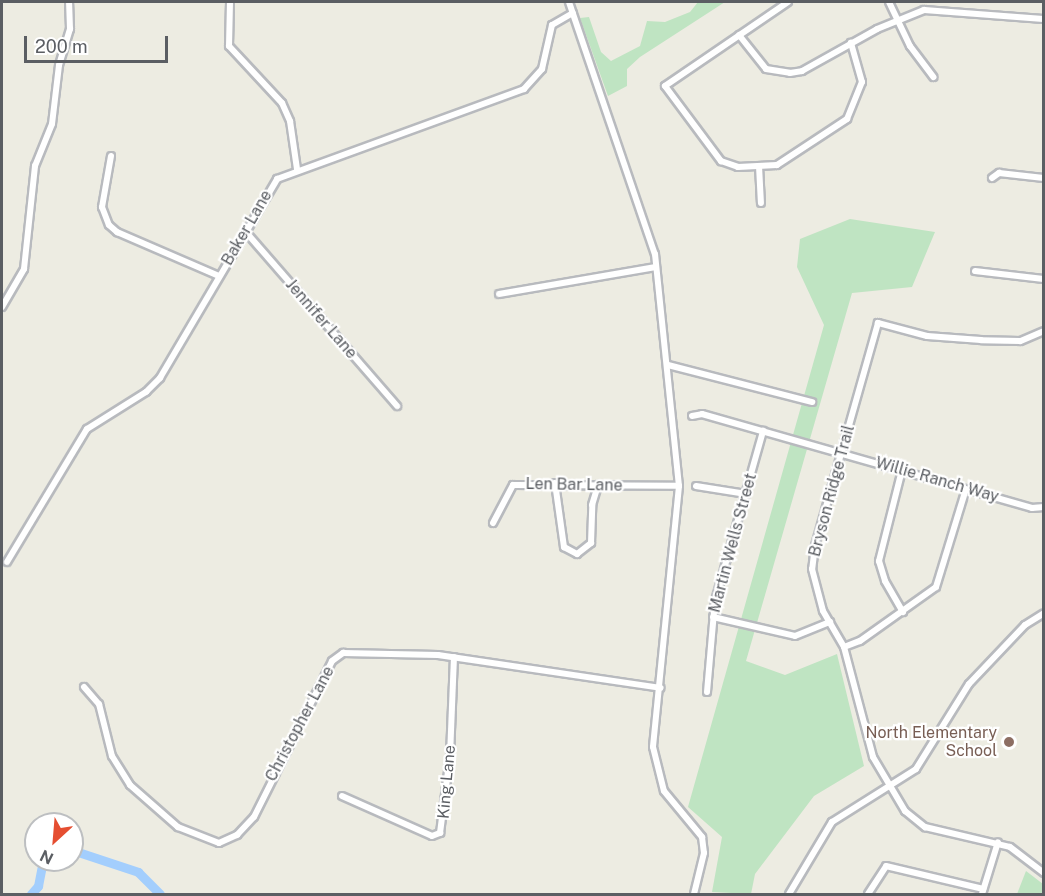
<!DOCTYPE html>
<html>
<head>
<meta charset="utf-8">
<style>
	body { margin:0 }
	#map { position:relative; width:1045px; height:896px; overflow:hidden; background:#edece2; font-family:"Public Sans",sans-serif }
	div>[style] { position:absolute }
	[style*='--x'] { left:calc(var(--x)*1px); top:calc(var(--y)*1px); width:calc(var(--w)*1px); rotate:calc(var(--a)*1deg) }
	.green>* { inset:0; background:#bfe4c2 }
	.river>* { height:9px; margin:-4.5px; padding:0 4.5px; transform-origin:4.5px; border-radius:4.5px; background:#a3cefd }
	.roads { filter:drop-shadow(2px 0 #b8babe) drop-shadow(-2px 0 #b8babe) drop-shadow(0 2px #b8babe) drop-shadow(0 -2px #b8babe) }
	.minor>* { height:6px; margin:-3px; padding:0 3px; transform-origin:3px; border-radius:3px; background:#fff }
	.dots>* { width:16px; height:16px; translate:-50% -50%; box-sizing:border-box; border:3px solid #fff; border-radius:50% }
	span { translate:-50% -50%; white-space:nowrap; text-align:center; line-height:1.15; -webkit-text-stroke:4.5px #fff; paint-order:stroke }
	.street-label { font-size:16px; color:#5b5e63 }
	.education-label { font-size:16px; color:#785e54 }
	.right { translate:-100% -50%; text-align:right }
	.frame { position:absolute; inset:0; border:3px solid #5b5e63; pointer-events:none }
	.north { position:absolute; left:24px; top:812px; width:60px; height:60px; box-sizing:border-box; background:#fff; border:2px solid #bdbfc1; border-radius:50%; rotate:206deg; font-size:16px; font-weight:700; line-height:24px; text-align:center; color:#5b5e63 }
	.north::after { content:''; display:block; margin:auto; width:21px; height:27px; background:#e54e31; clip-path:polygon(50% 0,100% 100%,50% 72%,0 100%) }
	.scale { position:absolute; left:24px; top:36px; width:144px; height:27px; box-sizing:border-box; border:3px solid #5b5e63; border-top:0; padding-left:8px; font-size:18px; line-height:21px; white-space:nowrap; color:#5b5e63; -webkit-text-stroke:4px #fff; paint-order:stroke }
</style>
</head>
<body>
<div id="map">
	<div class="green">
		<i style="clip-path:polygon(698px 2px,725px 2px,640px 57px,627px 69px,627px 86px,608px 96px,580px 18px,589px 17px,601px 52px,611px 61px,640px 46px,647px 21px,665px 22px,690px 12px)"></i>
		<i style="clip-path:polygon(850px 219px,935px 232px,912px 287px,852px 293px,746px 661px,785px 675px,837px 654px,864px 766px,814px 796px,755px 874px,751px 894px,712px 892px,722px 837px,688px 807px,824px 325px,797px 267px,800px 239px)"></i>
		<i style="clip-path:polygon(1026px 871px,1043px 884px,1043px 894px,1017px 894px)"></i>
	</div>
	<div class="river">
		<i style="--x:72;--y:850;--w:70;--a:18.4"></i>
		<i style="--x:138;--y:872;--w:31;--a:45"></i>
		<i style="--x:31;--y:894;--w:11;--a:-49"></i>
		<i style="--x:38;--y:886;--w:26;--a:-79"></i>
	</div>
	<div class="roads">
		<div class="minor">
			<i style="--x:230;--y:2;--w:44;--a:91.3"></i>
			<i style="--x:229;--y:46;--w:78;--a:47.1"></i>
			<i style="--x:282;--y:103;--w:20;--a:66"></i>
			<i style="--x:290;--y:121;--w:49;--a:81.7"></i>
			<i style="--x:569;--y:2;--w:266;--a:71.2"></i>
			<i style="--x:655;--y:254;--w:233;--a:84.1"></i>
			<i style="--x:679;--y:486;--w:262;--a:95.7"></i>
			<i style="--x:653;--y:747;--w:45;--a:76"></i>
			<i style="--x:664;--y:791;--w:60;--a:50.4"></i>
			<i style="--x:702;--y:837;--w:16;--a:83"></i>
			<i style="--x:704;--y:853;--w:42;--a:103.7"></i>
			<i style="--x:788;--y:2;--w:149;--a:145.7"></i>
			<i style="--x:665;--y:86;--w:94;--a:53.3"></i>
			<i style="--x:721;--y:161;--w:18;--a:19"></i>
			<i style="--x:738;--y:167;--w:39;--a:-3"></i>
			<i style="--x:777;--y:165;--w:84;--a:-33.3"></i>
			<i style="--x:847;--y:119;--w:40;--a:-68"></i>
			<i style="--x:862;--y:82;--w:41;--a:-105.8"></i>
			<i style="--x:889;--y:2;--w:49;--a:64.5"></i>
			<i style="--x:910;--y:46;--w:39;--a:53"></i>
			<i style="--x:739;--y:35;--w:43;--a:51.5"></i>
			<i style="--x:766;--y:69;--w:24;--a:9"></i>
			<i style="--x:790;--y:73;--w:12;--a:-9"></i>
			<i style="--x:802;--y:71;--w:86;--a:-29.2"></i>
			<i style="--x:877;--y:29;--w:51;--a:-22"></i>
			<i style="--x:924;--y:10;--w:120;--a:4.3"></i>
			<i style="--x:111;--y:156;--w:52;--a:100"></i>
			<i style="--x:102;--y:207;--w:19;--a:69"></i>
			<i style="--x:109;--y:225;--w:11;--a:41"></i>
			<i style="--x:117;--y:232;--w:111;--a:23.3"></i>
			<i style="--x:759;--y:166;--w:37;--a:87"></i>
			<i style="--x:992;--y:178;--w:9;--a:-36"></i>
			<i style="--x:999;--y:173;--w:45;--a:6.3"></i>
			<i style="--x:245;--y:231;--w:232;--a:49"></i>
			<i style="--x:975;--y:271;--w:69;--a:6.6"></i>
			<i style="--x:499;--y:294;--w:159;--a:-9.8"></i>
			<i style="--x:2;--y:307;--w:44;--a:-59.9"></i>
			<i style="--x:24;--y:269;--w:104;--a:-83.9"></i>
			<i style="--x:35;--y:166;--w:45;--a:-68"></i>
			<i style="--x:52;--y:124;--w:59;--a:-83.2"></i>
			<i style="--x:59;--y:65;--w:38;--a:-73"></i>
			<i style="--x:70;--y:29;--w:27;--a:-92"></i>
			<i style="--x:1044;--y:331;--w:26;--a:157"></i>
			<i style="--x:1020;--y:341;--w:39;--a:-179"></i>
			<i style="--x:981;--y:340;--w:54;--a:-175.8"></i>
			<i style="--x:927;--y:336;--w:51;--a:-165.1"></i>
			<i style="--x:878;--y:323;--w:232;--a:105.8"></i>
			<i style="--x:815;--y:546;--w:23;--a:97"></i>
			<i style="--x:812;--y:569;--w:43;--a:75.3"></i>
			<i style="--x:823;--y:611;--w:42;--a:59.7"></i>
			<i style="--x:844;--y:647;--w:114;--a:75.2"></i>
			<i style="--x:873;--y:757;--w:63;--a:59.3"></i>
			<i style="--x:905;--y:811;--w:26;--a:39"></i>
			<i style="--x:925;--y:827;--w:87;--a:13.2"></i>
			<i style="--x:1010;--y:847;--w:43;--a:37.4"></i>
			<i style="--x:668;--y:365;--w:149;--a:14.4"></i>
			<i style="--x:692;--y:416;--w:10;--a:-11"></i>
			<i style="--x:702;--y:414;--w:343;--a:15.9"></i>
			<i style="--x:1032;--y:508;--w:12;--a:-5"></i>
			<i style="--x:902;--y:470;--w:94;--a:104.2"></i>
			<i style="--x:879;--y:561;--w:21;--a:73"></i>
			<i style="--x:885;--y:581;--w:36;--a:60"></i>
			<i style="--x:555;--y:483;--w:65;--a:82"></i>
			<i style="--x:564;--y:547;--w:15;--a:28"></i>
			<i style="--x:577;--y:554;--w:18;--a:-38"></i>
			<i style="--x:591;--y:543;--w:38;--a:-88"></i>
			<i style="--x:592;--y:505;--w:21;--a:-73"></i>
			<i style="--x:696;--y:486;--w:51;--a:9.1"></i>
			<i style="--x:493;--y:523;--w:43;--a:-62.2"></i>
			<i style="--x:513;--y:485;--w:166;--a:0.3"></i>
			<i style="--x:7;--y:562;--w:155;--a:-59"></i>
			<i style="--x:87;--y:429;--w:70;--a:-32.1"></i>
			<i style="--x:146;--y:392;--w:20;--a:-45"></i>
			<i style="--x:160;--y:378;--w:231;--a:-59.5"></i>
			<i style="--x:277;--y:179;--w:263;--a:-20"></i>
			<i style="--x:524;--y:89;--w:27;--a:-48"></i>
			<i style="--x:542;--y:69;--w:45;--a:-77.2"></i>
			<i style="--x:552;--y:25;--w:24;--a:-30"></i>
			<i style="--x:713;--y:617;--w:84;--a:13"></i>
			<i style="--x:795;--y:636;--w:38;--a:-22"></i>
			<i style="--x:844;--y:647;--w:17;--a:-21"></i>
			<i style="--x:860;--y:641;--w:93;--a:-35.4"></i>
			<i style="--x:936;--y:587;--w:102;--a:-73"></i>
			<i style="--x:84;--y:687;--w:23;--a:49"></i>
			<i style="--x:99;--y:704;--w:54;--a:76"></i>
			<i style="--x:112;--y:756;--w:34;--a:58"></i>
			<i style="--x:130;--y:785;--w:64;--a:41.2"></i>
			<i style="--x:178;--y:827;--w:44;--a:21.3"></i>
			<i style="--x:219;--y:843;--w:20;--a:-24"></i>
			<i style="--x:237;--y:835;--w:25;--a:-47"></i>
			<i style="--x:254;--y:817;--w:174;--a:-63.4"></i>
			<i style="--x:332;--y:661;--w:14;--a:-36"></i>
			<i style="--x:343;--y:653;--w:95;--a:1.2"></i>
			<i style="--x:438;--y:655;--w:225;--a:8.4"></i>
			<i style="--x:707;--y:692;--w:91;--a:-85"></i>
			<i style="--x:715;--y:601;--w:177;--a:-74.2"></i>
			<i style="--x:342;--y:796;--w:98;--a:24"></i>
			<i style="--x:432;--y:836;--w:9;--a:-21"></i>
			<i style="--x:440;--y:833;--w:78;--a:-82.6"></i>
			<i style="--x:450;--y:756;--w:99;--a:-87.7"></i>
			<i style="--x:789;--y:894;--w:84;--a:-59.2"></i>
			<i style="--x:832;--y:822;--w:99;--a:-32.2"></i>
			<i style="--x:916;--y:769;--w:100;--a:-58.1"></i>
			<i style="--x:969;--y:684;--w:81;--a:-46.5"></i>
			<i style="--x:1025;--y:625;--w:22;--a:-32"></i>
			<i style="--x:868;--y:894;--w:33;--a:-57"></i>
			<i style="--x:886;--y:866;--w:100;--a:13.3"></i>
			<i style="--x:982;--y:894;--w:54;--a:-72.9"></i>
		</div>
	</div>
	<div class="dots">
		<i style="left:1009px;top:742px;background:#8d6e63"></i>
	</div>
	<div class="street-label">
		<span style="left:247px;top:228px;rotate:-60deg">Baker Lane</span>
		<span style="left:321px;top:319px;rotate:49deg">Jennifer Lane</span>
		<span style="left:937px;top:480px;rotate:16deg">Willie Ranch Way</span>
		<span style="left:574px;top:485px;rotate:1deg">Len Bar Lane</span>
		<span style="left:832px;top:491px;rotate:-75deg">Bryson Ridge Trail</span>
		<span style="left:733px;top:543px;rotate:-75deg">Martin Wells Street</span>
		<span style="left:300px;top:724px;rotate:-62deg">Christopher Lane</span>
		<span style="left:447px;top:782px;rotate:-85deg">King Lane</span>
	</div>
	<div class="education-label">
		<span class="right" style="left:997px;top:742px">North Elementary<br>School</span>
	</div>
	<div class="frame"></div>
	<div class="north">N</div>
	<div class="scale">200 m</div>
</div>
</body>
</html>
